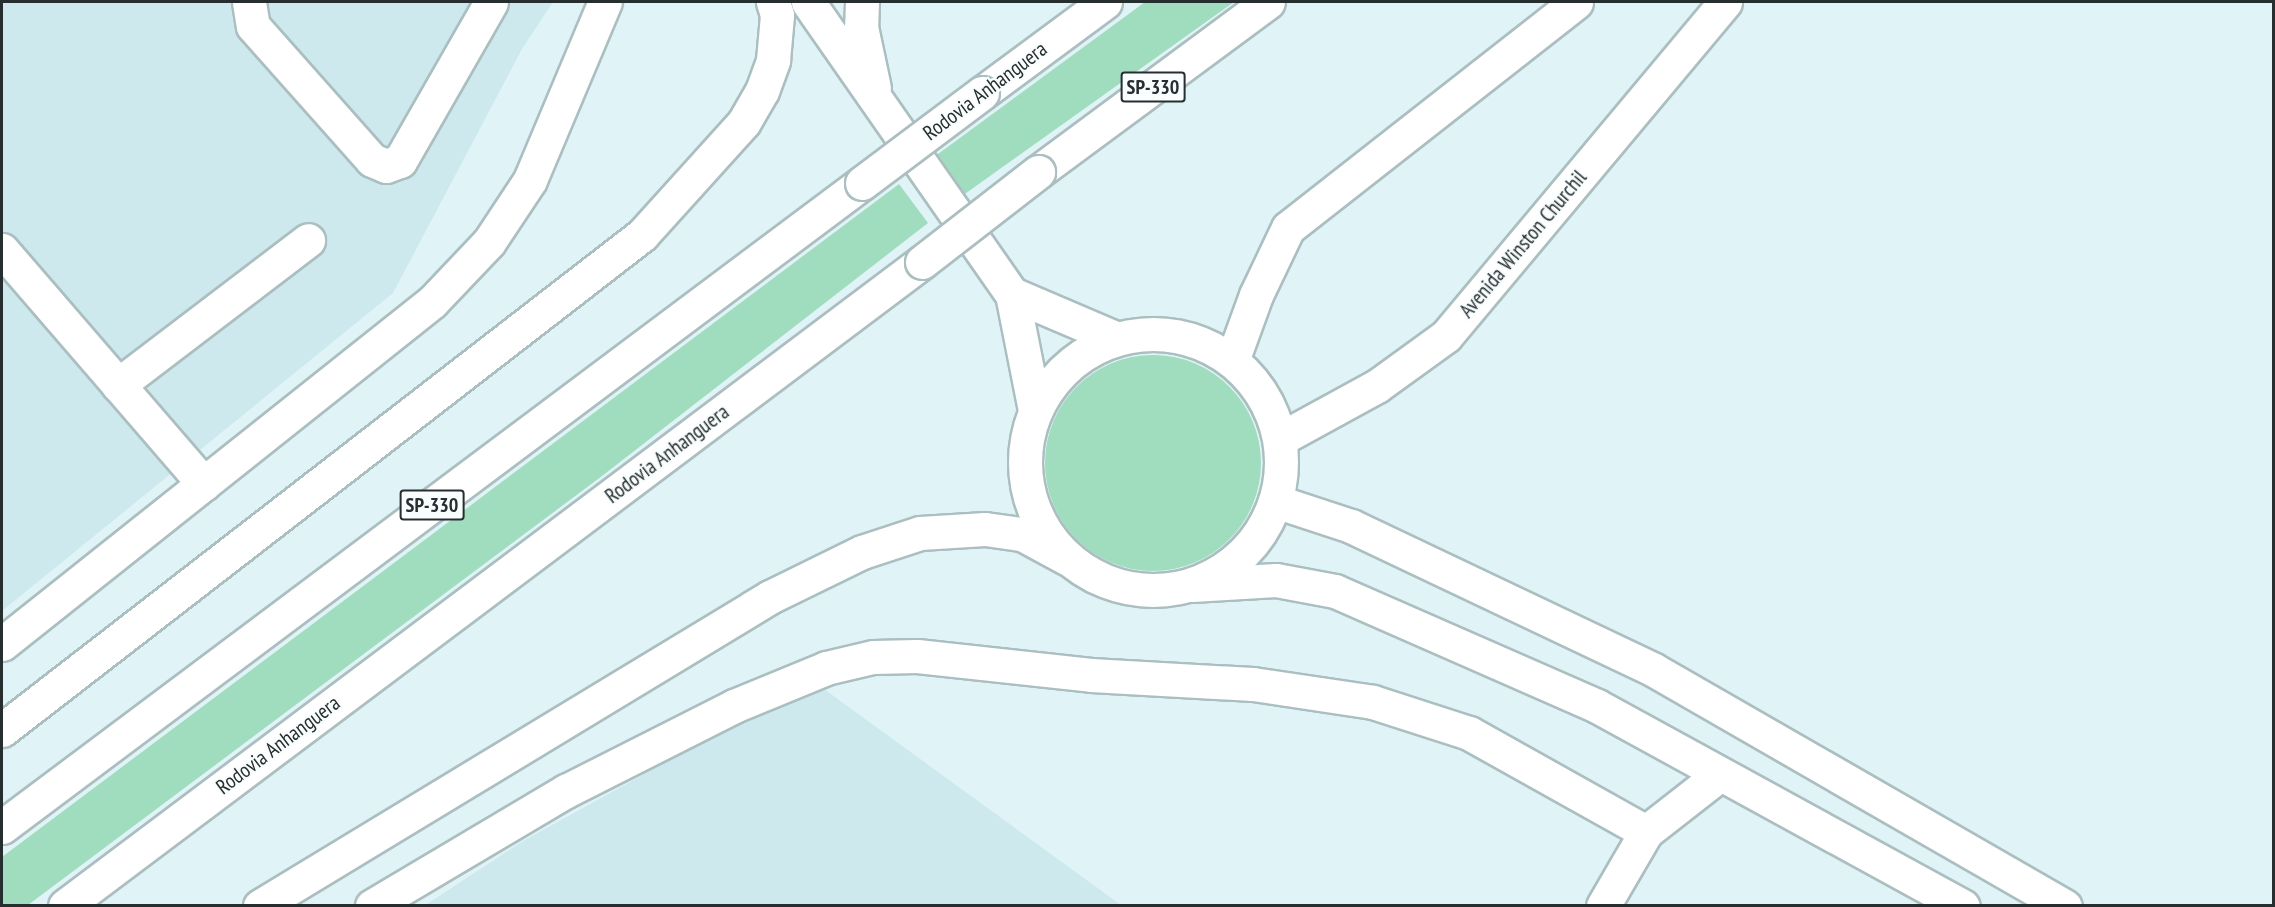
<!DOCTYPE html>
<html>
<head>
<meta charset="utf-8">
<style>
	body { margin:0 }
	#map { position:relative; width:2275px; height:907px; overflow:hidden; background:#e0f3f6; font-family:"PT Sans Narrow",sans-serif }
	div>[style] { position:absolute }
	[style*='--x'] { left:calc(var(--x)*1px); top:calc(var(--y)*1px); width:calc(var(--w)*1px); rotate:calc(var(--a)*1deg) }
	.built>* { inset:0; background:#cde9ed }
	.green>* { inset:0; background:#a0ddbe }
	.round { border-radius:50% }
	.roads { filter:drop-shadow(2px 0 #abbec0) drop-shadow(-2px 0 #abbec0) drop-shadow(0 2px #abbec0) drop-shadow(0 -2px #abbec0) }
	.minor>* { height:33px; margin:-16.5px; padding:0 16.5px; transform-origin:16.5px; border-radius:16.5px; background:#fff }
	.minor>.ring { margin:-16.5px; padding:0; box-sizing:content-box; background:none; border:33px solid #fff; border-radius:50% }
	.highway>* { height:33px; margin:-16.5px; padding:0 16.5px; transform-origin:16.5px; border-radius:16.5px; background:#fff }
	.bridges { filter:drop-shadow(2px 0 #abbec0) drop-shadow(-2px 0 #abbec0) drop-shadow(0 2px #abbec0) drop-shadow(0 -2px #abbec0) }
	.highway-bridge>* { height:33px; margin:-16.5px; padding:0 16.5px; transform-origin:16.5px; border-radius:16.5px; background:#fff }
	span { translate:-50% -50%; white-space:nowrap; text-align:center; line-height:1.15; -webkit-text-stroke:4.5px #f9fdfe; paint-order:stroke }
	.shield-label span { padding:2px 4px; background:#f9fdfe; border:2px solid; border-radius:4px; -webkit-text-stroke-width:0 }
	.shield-label { font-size:20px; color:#272e2f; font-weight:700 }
	.street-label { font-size:21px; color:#272e2f }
	.frame { position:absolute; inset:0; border:3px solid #272e2f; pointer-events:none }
</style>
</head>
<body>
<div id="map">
	<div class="built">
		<i style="clip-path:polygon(2px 2px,553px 2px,522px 49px,393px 293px,2px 611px)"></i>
		<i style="clip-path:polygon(813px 681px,1121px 905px,424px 906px,523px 841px)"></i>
	</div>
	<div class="green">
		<i style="clip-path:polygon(1145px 2px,1234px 2px,962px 196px,934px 157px)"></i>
		<i style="clip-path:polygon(899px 184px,928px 223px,602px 476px,28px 905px,2px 905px,2px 857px)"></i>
		<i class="round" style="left:1045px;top:355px;width:216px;height:216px"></i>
	</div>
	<div class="roads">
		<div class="minor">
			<i style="--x:249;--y:2;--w:24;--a:81"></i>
			<i style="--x:253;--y:26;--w:179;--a:48.4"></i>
			<i style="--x:372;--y:160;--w:15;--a:23"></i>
			<i style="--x:386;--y:166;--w:15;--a:-20"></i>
			<i style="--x:400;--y:161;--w:183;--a:-60.2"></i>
			<i style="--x:808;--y:2;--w:356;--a:55.1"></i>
			<i style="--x:1012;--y:294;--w:118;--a:78.8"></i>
			<i style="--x:862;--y:2;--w:25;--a:92"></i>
			<i style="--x:861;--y:27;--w:62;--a:78"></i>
			<i style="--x:2;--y:250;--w:309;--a:49.2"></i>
			<i style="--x:1012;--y:294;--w:112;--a:23.1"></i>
			<i class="ring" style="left:1025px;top:334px;width:223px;height:223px"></i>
			<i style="--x:118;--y:385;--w:239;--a:-37.3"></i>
			<i style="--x:1280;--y:439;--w:111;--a:-28.7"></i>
			<i style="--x:1377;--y:386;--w:85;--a:-35.9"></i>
			<i style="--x:1446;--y:336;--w:435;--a:-50.1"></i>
			<i style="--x:1275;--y:501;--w:80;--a:18.2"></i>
			<i style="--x:1351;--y:526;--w:335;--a:25.4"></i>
			<i style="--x:1654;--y:670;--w:474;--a:29.9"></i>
			<i style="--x:1192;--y:585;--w:84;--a:-3.4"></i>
			<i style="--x:1276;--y:580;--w:60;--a:10.6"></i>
			<i style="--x:1335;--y:591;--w:286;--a:23.7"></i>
			<i style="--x:1597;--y:706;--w:417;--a:28.7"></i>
			<i style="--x:2;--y:644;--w:549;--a:-38.5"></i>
			<i style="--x:432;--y:302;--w:83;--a:-46.5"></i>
			<i style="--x:489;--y:242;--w:74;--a:-56.5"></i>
			<i style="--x:530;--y:180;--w:193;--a:-67.2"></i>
			<i style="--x:372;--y:906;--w:226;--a:-30.7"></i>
			<i style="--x:566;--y:791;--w:188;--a:-26.8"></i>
			<i style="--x:734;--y:706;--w:100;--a:-22.4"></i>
			<i style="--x:826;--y:668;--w:48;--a:-13.2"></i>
			<i style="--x:873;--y:657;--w:44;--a:-1.3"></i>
			<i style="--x:917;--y:656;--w:175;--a:6.2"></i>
			<i style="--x:1091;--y:675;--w:162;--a:3.2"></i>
			<i style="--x:1253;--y:684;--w:121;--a:8.5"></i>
			<i style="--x:1373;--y:702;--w:101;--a:17.9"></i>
			<i style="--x:1469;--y:733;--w:203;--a:29.2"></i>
			<i style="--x:1603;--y:906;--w:86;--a:-59.8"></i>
			<i style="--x:1646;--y:832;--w:93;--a:-38"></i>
		</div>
		<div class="highway">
			<i style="--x:982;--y:93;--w:153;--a:-36.5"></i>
			<i style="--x:1038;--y:172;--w:286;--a:-36.5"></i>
			<i style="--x:1232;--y:361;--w:70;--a:-70"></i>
			<i style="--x:1256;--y:295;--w:74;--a:-64.5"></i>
			<i style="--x:1288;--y:228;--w:366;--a:-38.1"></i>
			<i style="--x:2;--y:730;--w:809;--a:-37.72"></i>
			<i style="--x:642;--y:235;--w:152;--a:-47.9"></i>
			<i style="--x:744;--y:122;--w:36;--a:-60"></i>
			<i style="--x:762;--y:91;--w:33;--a:-70"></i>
			<i style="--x:773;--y:60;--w:45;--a:-84.9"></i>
			<i style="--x:777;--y:15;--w:14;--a:-107"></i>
			<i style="--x:2;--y:827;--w:1074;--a:-36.83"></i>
			<i style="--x:65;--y:906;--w:1072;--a:-36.92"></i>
			<i style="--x:260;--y:906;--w:596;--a:-31.21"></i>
			<i style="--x:770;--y:597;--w:102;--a:-26.1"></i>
			<i style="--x:862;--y:552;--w:61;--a:-18.1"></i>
			<i style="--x:920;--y:533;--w:65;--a:-3.5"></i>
			<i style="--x:985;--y:529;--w:37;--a:8"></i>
			<i style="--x:1022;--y:534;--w:52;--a:28.5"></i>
		</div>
	</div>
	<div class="bridges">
		<div class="highway-bridge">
			<i style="--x:862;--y:183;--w:150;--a:-36.9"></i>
			<i style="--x:922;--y:262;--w:147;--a:-37.8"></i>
		</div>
	</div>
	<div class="shield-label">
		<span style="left:1153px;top:87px">SP-330</span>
		<span style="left:432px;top:505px">SP-330</span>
	</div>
	<div class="street-label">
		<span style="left:985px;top:91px;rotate:-37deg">Rodovia Anhanguera</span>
		<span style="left:1523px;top:244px;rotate:-50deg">Avenida Winston Churchil</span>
		<span style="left:667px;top:454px;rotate:-37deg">Rodovia Anhanguera</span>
		<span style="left:278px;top:745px;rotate:-37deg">Rodovia Anhanguera</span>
	</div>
	<div class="frame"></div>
</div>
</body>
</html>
